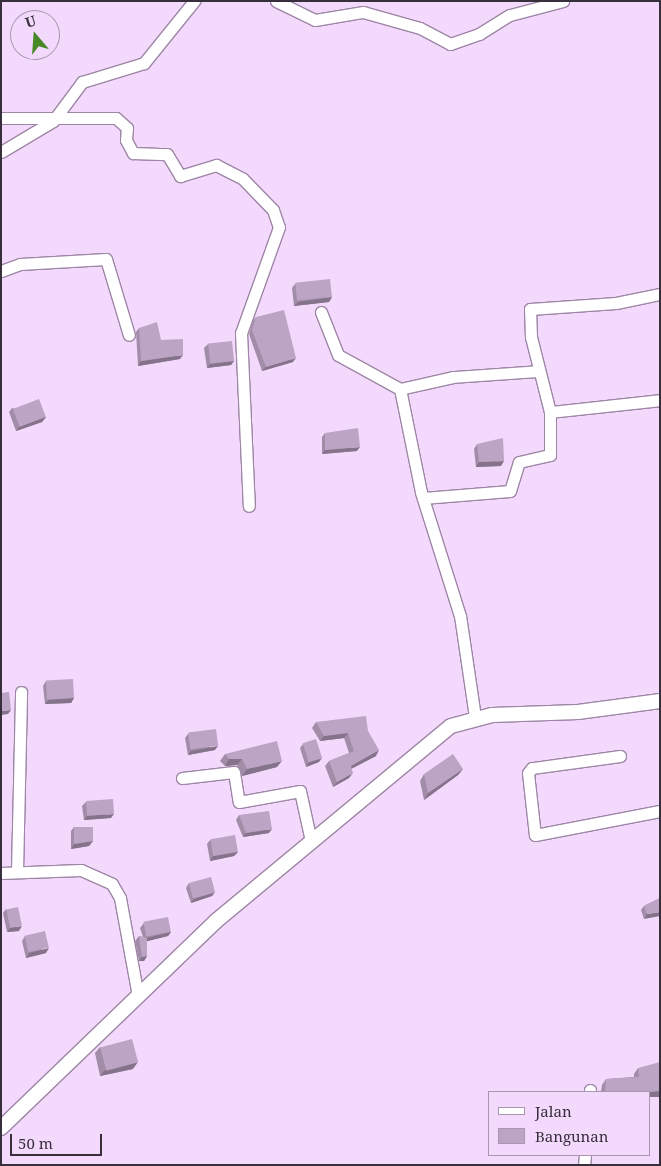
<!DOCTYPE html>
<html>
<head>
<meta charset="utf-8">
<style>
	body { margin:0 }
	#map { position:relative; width:661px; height:1166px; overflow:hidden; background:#f3dafd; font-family:"Noto Serif",serif }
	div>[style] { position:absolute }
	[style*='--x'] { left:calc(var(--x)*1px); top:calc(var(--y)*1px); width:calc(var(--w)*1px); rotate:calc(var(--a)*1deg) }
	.roads { filter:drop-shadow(1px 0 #9e86a6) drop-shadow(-1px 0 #9e86a6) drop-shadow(0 1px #9e86a6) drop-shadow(0 -1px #9e86a6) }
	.minor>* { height:11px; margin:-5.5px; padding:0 5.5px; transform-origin:5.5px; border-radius:5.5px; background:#fff }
	.tertiary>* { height:14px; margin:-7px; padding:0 7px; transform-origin:7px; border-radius:7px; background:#fff }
	.wall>* { inset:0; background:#a28da9 }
	.shaded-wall>* { inset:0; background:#84738a; transform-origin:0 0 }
	.building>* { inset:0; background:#bca4c5; transform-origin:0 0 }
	span { translate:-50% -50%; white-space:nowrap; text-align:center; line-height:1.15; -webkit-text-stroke:4.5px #f3dafd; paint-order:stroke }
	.frame { position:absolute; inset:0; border:2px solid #382f3c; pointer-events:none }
	.legend { position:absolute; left:488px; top:1091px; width:162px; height:65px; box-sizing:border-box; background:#f3dafd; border:1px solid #a896b0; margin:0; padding:6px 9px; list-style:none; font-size:15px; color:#382f3c }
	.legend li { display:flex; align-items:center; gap:10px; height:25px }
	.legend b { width:25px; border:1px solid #a896b0 }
	.north { position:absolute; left:10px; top:10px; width:50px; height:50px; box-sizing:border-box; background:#f3dafd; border:1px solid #a896b0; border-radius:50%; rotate:342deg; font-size:14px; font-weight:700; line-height:20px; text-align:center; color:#382f3c }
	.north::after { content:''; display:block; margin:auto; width:18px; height:22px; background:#488828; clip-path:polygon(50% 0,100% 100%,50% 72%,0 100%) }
	.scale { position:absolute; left:10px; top:1134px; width:92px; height:22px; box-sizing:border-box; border:2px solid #382f3c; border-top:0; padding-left:6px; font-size:15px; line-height:18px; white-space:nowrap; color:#382f3c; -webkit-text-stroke:4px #f3dafd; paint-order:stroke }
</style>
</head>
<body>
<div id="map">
	<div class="roads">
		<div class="minor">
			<i style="--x:276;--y:1;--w:43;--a:26"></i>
			<i style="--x:315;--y:20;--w:49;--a:-9.5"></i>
			<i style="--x:363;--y:12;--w:59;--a:15.7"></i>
			<i style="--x:420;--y:28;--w:34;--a:28"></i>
			<i style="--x:450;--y:44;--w:31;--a:-19"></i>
			<i style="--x:479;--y:34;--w:36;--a:-32"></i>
			<i style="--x:510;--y:15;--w:55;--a:-14.8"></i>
			<i style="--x:1;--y:118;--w:115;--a:0"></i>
			<i style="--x:116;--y:118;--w:15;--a:42"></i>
			<i style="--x:127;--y:128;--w:12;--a:95"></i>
			<i style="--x:126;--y:140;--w:15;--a:62"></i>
			<i style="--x:133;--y:153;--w:34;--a:2"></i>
			<i style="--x:167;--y:154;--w:26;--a:59"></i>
			<i style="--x:180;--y:176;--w:38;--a:-17"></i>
			<i style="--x:216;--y:165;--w:30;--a:27"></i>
			<i style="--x:243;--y:179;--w:43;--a:45.9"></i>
			<i style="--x:273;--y:210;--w:18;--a:71"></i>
			<i style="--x:279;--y:227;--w:113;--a:109.7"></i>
			<i style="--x:241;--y:333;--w:173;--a:87.4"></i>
			<i style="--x:1;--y:152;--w:61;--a:-30.8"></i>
			<i style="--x:53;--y:121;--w:49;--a:-53.4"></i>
			<i style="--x:82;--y:82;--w:65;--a:-17"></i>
			<i style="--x:144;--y:63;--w:80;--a:-51.1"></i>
			<i style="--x:1;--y:271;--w:20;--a:-20"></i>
			<i style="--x:20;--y:264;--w:86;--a:-3.3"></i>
			<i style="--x:106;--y:259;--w:79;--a:73.2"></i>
			<i style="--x:321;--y:312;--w:46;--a:68.4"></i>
			<i style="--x:338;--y:355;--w:71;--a:28.7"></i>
			<i style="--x:550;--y:412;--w:111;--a:-6.2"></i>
			<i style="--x:423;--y:498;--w:87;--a:-4.6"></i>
			<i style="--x:510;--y:491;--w:30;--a:-73"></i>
			<i style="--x:519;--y:462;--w:32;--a:-13"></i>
			<i style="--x:550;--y:455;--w:43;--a:-90"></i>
			<i style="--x:550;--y:412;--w:77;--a:-104.2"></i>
			<i style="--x:531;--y:337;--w:28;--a:-92"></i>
			<i style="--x:530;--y:309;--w:86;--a:-4"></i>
			<i style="--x:616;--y:303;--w:45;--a:-11.6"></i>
			<i style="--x:475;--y:717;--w:102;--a:-98.4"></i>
			<i style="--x:460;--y:616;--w:130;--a:-107.5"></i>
			<i style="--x:421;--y:492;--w:105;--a:-101.5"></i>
			<i style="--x:400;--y:389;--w:54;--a:-12.8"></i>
			<i style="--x:453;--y:377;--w:86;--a:-4"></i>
			<i style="--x:620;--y:756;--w:89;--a:172.2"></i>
			<i style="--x:532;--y:768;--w:6;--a:129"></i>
			<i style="--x:528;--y:773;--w:62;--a:83.6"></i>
			<i style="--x:535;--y:835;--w:127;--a:-10.9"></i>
			<i style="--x:182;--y:778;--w:52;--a:-6.6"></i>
			<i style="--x:234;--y:772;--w:30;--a:81"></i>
			<i style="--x:239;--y:802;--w:62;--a:-10.2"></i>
			<i style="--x:300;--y:791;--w:51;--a:77.6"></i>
			<i style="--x:17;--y:872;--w:180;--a:-88.7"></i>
			<i style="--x:1;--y:873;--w:80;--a:-2.1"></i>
			<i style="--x:81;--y:870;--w:34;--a:24"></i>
			<i style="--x:112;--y:884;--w:16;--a:60"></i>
			<i style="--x:120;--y:898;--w:100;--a:79.6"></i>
			<i style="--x:590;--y:1092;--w:2;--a:-90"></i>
			<i style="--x:584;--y:1165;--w:10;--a:-84"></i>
		</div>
		<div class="tertiary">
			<i style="--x:1;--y:1128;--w:298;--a:-43.9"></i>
			<i style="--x:216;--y:921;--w:305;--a:-39.7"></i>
			<i style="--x:451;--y:726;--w:42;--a:-15"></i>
			<i style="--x:492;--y:715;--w:86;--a:-2"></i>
			<i style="--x:578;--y:712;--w:83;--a:-7.6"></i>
		</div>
	</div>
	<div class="wall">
		<i style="clip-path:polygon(295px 284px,332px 297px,329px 302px,294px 306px,292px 288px)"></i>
		<i style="clip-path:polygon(256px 317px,293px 362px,262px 371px,249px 334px,253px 321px)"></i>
		<i style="clip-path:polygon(139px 328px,161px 340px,180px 359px,138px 366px,136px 332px)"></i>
		<i style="clip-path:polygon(208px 344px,234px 361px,231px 365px,207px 368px,204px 348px)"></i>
		<i style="clip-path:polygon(12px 408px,46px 417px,42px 422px,16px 431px,9px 412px)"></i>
		<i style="clip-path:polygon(325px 433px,357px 451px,322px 454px,322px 437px)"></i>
		<i style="clip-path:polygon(477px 444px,501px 466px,476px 467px,474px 449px)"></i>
		<i style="clip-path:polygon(46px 681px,74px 698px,71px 703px,45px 704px,43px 686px)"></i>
		<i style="clip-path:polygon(316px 722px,368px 731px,376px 756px,351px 769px,349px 778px,333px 787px,325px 766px,329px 761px,349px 753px,344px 738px,320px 741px,312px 728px)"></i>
		<i style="clip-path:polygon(188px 734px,215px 750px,188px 755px,185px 738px)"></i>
		<i style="clip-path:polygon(303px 744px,319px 762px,306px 767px,300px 748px)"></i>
		<i style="clip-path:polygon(225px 754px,277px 767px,242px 776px,237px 765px,225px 766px,220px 761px)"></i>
		<i style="clip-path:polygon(463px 769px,458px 775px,424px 800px,420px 781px,424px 774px)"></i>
		<i style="clip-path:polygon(86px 802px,111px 818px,84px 820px,82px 806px)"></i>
		<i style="clip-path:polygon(239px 815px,269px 833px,243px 837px,236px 820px)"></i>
		<i style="clip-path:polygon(74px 827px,93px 841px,89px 846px,71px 849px,71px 831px)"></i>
		<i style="clip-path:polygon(210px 840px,238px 852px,234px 856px,210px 861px,207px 844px)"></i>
		<i style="clip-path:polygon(189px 883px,215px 892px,212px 896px,191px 903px,186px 888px)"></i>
		<i style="clip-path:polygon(660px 898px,644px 919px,641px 910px,644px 906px)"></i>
		<i style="clip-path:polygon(6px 909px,19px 931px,7px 932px,3px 913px)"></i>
		<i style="clip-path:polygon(144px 923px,171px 932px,168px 936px,147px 941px,147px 956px,144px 961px,139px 961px,135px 941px,139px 936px,143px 937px,140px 928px)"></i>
		<i style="clip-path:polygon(25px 936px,46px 953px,26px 958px,22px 941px)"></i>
		<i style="clip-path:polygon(100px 1047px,133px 1069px,100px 1076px,95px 1053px)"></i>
		<i style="clip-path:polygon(638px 1068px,650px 1092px,601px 1092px,602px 1085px,606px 1079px,634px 1077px,634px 1074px)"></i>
	</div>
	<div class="shaded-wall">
		<i style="clip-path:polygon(332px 297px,329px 302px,294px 306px,298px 302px)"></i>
		<i style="clip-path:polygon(183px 355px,180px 359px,138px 366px,141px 361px)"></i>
		<i style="clip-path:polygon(296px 358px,293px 362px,262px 371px,266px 367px)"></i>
		<i style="clip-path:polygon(234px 361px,231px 365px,207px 368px,210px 364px)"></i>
		<i style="clip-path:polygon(46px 417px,42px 422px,16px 431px,19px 427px)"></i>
		<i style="clip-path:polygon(360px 447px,357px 451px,322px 454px,325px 450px)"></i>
		<i style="clip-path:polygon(504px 461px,501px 466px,476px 467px,479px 462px)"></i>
		<i style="clip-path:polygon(74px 698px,71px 703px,45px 704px,48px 700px)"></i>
		<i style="clip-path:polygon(11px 710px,8px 714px,1px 715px,1px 711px)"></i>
		<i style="clip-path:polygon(348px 733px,344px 738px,320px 741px,324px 736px)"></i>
		<i style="clip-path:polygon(218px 746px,215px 750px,188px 755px,191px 751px)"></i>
		<i style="clip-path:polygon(379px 750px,376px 756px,347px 771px,351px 766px)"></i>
		<i style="clip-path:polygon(322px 758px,319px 762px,306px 767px,309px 762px)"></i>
		<i style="clip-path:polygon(229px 759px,242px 759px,237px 765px,225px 766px)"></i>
		<i style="clip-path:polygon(282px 761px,277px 767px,242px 776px,247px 769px)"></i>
		<i style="clip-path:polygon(463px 769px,458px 775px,424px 800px,428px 793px)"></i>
		<i style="clip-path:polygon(353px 773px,349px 778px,333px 787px,337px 782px)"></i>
		<i style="clip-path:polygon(114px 814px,111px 818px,84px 820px,87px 816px)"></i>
		<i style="clip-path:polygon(272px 829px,269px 833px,243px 837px,246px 833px)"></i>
		<i style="clip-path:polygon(93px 841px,89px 846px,71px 849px,74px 844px)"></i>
		<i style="clip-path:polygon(238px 852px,234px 856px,210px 861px,213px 856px)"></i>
		<i style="clip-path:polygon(215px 892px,212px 896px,191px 903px,194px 899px)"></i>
		<i style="clip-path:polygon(660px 912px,660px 916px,644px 919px,647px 914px)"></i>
		<i style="clip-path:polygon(22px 926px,19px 931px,7px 932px,10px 928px)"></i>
		<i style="clip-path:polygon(171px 932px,168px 936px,144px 942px,147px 938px)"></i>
		<i style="clip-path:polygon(49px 948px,46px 953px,26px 958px,29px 953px)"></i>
		<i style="clip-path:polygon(147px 956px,144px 961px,139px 961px,142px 957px)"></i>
		<i style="clip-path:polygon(138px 1062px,133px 1069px,100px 1076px,105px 1070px)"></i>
		<i style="left:660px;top:1091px;width:6px;height:10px;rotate:90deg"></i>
	</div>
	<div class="building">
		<i style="left:330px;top:279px;width:18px;height:35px;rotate:84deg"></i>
		<i style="clip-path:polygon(284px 310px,296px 358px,266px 367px,252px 330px,256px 317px)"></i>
		<i style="clip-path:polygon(157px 322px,161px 340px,183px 339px,183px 355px,141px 361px,139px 328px)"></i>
		<i style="left:232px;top:341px;width:20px;height:24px;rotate:84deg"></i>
		<i style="left:39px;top:399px;width:19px;height:28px;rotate:69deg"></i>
		<i style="clip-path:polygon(358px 428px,360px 447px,325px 450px,325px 433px)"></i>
		<i style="clip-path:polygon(503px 438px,504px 461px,479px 462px,477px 444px)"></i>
		<i style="left:73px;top:679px;width:19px;height:27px;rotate:87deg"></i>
		<i style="clip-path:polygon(9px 692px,11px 710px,1px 711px,1px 693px)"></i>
		<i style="clip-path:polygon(366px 716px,368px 731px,379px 750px,351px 766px,353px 773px,337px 782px,329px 761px,354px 751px,348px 733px,324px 736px,316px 722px)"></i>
		<i style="left:216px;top:729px;width:17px;height:28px;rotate:83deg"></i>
		<i style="left:316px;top:739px;width:20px;height:14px;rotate:72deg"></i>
		<i style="clip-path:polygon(277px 741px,282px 761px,247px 769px,242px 759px,229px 759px,225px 754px)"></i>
		<i style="clip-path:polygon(453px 754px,463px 769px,428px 793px,424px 774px)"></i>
		<i style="left:113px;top:799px;width:15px;height:27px;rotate:86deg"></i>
		<i style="clip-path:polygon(269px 811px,272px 829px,246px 833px,239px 815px)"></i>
		<i style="clip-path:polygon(74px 827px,93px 827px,93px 841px,74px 844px)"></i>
		<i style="left:235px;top:835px;width:17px;height:25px;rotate:80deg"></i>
		<i style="left:211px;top:877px;width:16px;height:23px;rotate:75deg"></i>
		<i style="clip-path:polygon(660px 898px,660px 912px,647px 914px,644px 906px)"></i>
		<i style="left:18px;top:907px;width:19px;height:12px;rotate:78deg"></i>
		<i style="left:168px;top:917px;width:15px;height:25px;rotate:79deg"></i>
		<i style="left:45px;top:931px;width:17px;height:21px;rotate:77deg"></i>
		<i style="clip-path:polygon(139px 936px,147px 938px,147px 956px,142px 957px)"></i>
		<i style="left:132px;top:1039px;width:24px;height:33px;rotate:75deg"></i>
		<i style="clip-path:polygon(660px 1062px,660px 1091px,650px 1092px,605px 1092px,606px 1079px,639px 1077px,638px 1068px)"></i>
	</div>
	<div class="frame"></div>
	<ul class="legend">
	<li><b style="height:6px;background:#fff"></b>Jalan</li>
	<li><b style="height:14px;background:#bca4c5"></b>Bangunan</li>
	</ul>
	<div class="north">U</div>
	<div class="scale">50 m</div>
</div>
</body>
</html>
